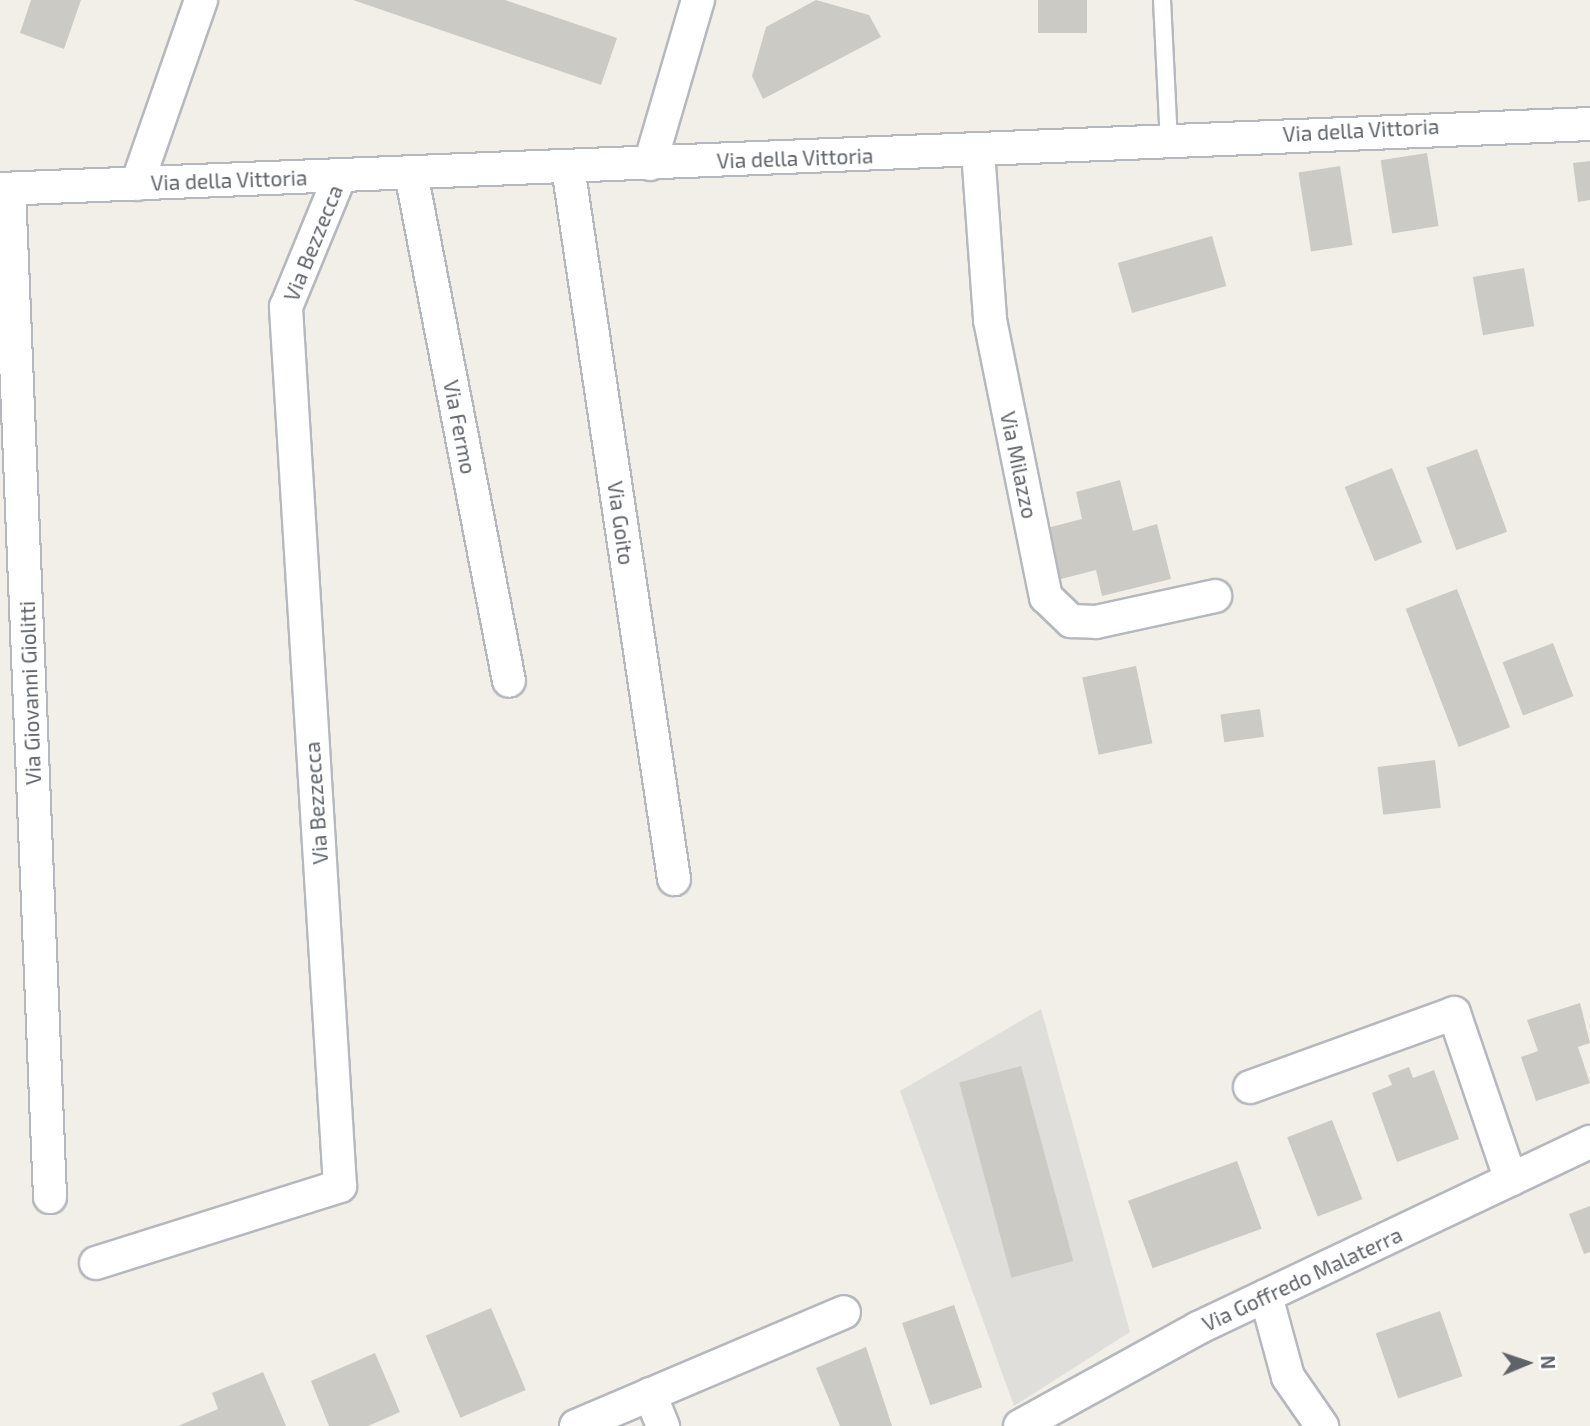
<!DOCTYPE html>
<html>
<head>
<meta charset="utf-8">
<style>
	body { margin:0 }
	#map { position:relative; width:1590px; height:1426px; overflow:hidden; background:#f1efe8; font-family:"Exo 2",sans-serif }
	div>[style] { position:absolute }
	[style*='--x'] { left:calc(var(--x)*1px); top:calc(var(--y)*1px); width:calc(var(--w)*1px); rotate:calc(var(--a)*1deg) }
	.industrial>* { inset:0; background:#e0deda }
	.building>* { inset:0; background:#cccac5; transform-origin:0 0 }
	.roads { filter:drop-shadow(2px 0 #b5b8bc) drop-shadow(-2px 0 #b5b8bc) drop-shadow(0 2px #b5b8bc) drop-shadow(0 -2px #b5b8bc) }
	.service>* { height:16px; margin:-8px; padding:0 8px; transform-origin:8px; border-radius:8px; background:#fff }
	.minor>* { height:32px; margin:-16px; padding:0 16px; transform-origin:16px; border-radius:16px; background:#fff }
	span { translate:-50% -50%; white-space:nowrap; text-align:center; line-height:1.15; -webkit-text-stroke:5px #fff; paint-order:stroke }
	.street-label { font-size:21px; color:#5f6368 }
	.north { position:absolute; left:1492px; top:1328px; width:70px; height:70px; -webkit-text-stroke:5px #fff; paint-order:stroke; rotate:88deg; font-size:19px; font-weight:700; line-height:28px; text-align:center; color:#5f6368 }
	.north::after { content:''; display:block; margin:auto; width:24px; height:32px; background:#5f6368; clip-path:polygon(50% 0,100% 100%,50% 72%,0 100%) }
</style>
</head>
<body>
<div id="map">
	<div class="industrial">
		<i style="clip-path:polygon(1041px 1009px,1130px 1332px,1014px 1406px,900px 1091px)"></i>
	</div>
	<div class="building">
		<i style="clip-path:polygon(31px 0,81px 0,64px 49px,20px 33px)"></i>
		<i style="clip-path:polygon(353px 0,505px 0,617px 38px,601px 85px)"></i>
		<i style="clip-path:polygon(816px 0,869px 15px,881px 37px,763px 99px,752px 76px,766px 27px)"></i>
		<i style="left:1038px;top:0;width:49px;height:33px"></i>
		<i style="left:1427px;top:153px;width:74px;height:47px;rotate:81deg"></i>
		<i style="clip-path:polygon(1590px 161px,1590px 200px,1578px 202px,1573px 163px)"></i>
		<i style="left:1340px;top:166px;width:80px;height:42px;rotate:81deg"></i>
		<i style="left:1212px;top:236px;width:52px;height:98px;rotate:74deg"></i>
		<i style="left:1524px;top:268px;width:59px;height:52px;rotate:80deg"></i>
		<i style="left:1477px;top:449px;width:88px;height:54px;rotate:70deg"></i>
		<i style="left:1392px;top:468px;width:80px;height:51px;rotate:68deg"></i>
		<i style="clip-path:polygon(1120px 480px,1133px 531px,1157px 524px,1171px 579px,1102px 596px,1096px 570px,1057px 580px,1043px 529px,1082px 519px,1076px 492px)"></i>
		<i style="left:1457px;top:589px;width:148px;height:55px;rotate:69deg"></i>
		<i style="left:1553px;top:643px;width:57px;height:54px;rotate:69deg"></i>
		<i style="left:1136px;top:666px;width:79px;height:55px;rotate:78deg"></i>
		<i style="left:1260px;top:709px;width:28px;height:40px;rotate:82deg"></i>
		<i style="left:1435px;top:760px;width:48px;height:58px;rotate:83deg"></i>
		<i style="clip-path:polygon(1580px 1003px,1590px 1043px,1578px 1047px,1590px 1083px,1536px 1101px,1521px 1057px,1538px 1051px,1527px 1020px)"></i>
		<i style="left:1021px;top:1066px;width:202px;height:64px;rotate:75deg"></i>
		<i style="clip-path:polygon(1409px 1067px,1413px 1078px,1434px 1070px,1459px 1139px,1397px 1162px,1372px 1093px,1392px 1085px,1388px 1075px)"></i>
		<i style="left:1332px;top:1120px;width:85px;height:48px;rotate:69deg"></i>
		<i style="left:1237px;top:1161px;width:72px;height:116px;rotate:70deg"></i>
		<i style="clip-path:polygon(1590px 1206px,1590px 1252px,1584px 1254px,1569px 1214px)"></i>
		<i style="left:954px;top:1305px;width:87px;height:55px;rotate:71deg"></i>
		<i style="left:491px;top:1308px;width:89px;height:71px;rotate:67deg"></i>
		<i style="left:1440px;top:1311px;width:69px;height:68px;rotate:71deg"></i>
		<i style="clip-path:polygon(866px 1347px,892px 1426px,840px 1426px,816px 1368px)"></i>
		<i style="clip-path:polygon(375px 1353px,400px 1412px,368px 1426px,329px 1426px,311px 1381px)"></i>
		<i style="clip-path:polygon(263px 1372px,286px 1426px,178px 1426px,218px 1409px,212px 1393px)"></i>
	</div>
	<div class="roads">
		<div class="service">
			<i style="--x:1162;--y:0;--w:141;--a:87.2"></i>
		</div>
		<div class="minor">
			<i style="--x:978;--y:151;--w:169;--a:85.9"></i>
			<i style="--x:990;--y:320;--w:283;--a:78.6"></i>
			<i style="--x:1046;--y:597;--w:35;--a:44"></i>
			<i style="--x:1071;--y:621;--w:25;--a:2"></i>
			<i style="--x:1096;--y:622;--w:122;--a:-12.3"></i>
			<i style="--x:650;--y:164;--w:171;--a:-73.7"></i>
			<i style="--x:568;--y:167;--w:720;--a:81.53"></i>
			<i style="--x:411;--y:173;--w:517;--a:79.08"></i>
			<i style="--x:137;--y:184;--w:195;--a:-70.8"></i>
			<i style="--x:0;--y:189;--w:1591;--a:-2.34"></i>
			<i style="--x:9;--y:189;--w:1009;--a:87.67"></i>
			<i style="--x:1250;--y:1087;--w:217;--a:-19.9"></i>
			<i style="--x:1454;--y:1013;--w:176;--a:71.2"></i>
			<i style="--x:96;--y:1263;--w:256;--a:-17.5"></i>
			<i style="--x:340;--y:1186;--w:881;--a:-93.52"></i>
			<i style="--x:286;--y:307;--w:142;--a:-67.6"></i>
			<i style="--x:1266;--y:1296;--w:84;--a:74.8"></i>
			<i style="--x:1288;--y:1377;--w:60;--a:55.2"></i>
			<i style="--x:650;--y:1394;--w:35;--a:68"></i>
			<i style="--x:576;--y:1426;--w:291;--a:-23"></i>
			<i style="--x:1020;--y:1426;--w:203;--a:-28.8"></i>
			<i style="--x:1198;--y:1328;--w:434;--a:-25.4"></i>
		</div>
	</div>
	<div class="street-label">
		<span style="left:1361px;top:130px;rotate:-3deg">Via della Vittoria</span>
		<span style="left:795px;top:158px;rotate:-2deg">Via della Vittoria</span>
		<span style="left:229px;top:180px;rotate:-2deg">Via della Vittoria</span>
		<span style="left:313px;top:243px;rotate:-68deg">Via Bezzecca</span>
		<span style="left:460px;top:427px;rotate:79deg">Via Fermo</span>
		<span style="left:1019px;top:465px;rotate:78deg">Via Milazzo</span>
		<span style="left:621px;top:523px;rotate:82deg">Via Goito</span>
		<span style="left:30px;top:693px;rotate:-92deg">Via Giovanni Giolitti</span>
		<span style="left:316px;top:803px;rotate:-94deg">Via Bezzecca</span>
		<span style="left:1302px;top:1279px;rotate:-25deg">Via Goffredo Malaterra</span>
	</div>
	<div class="north">N</div>
</div>
</body>
</html>
